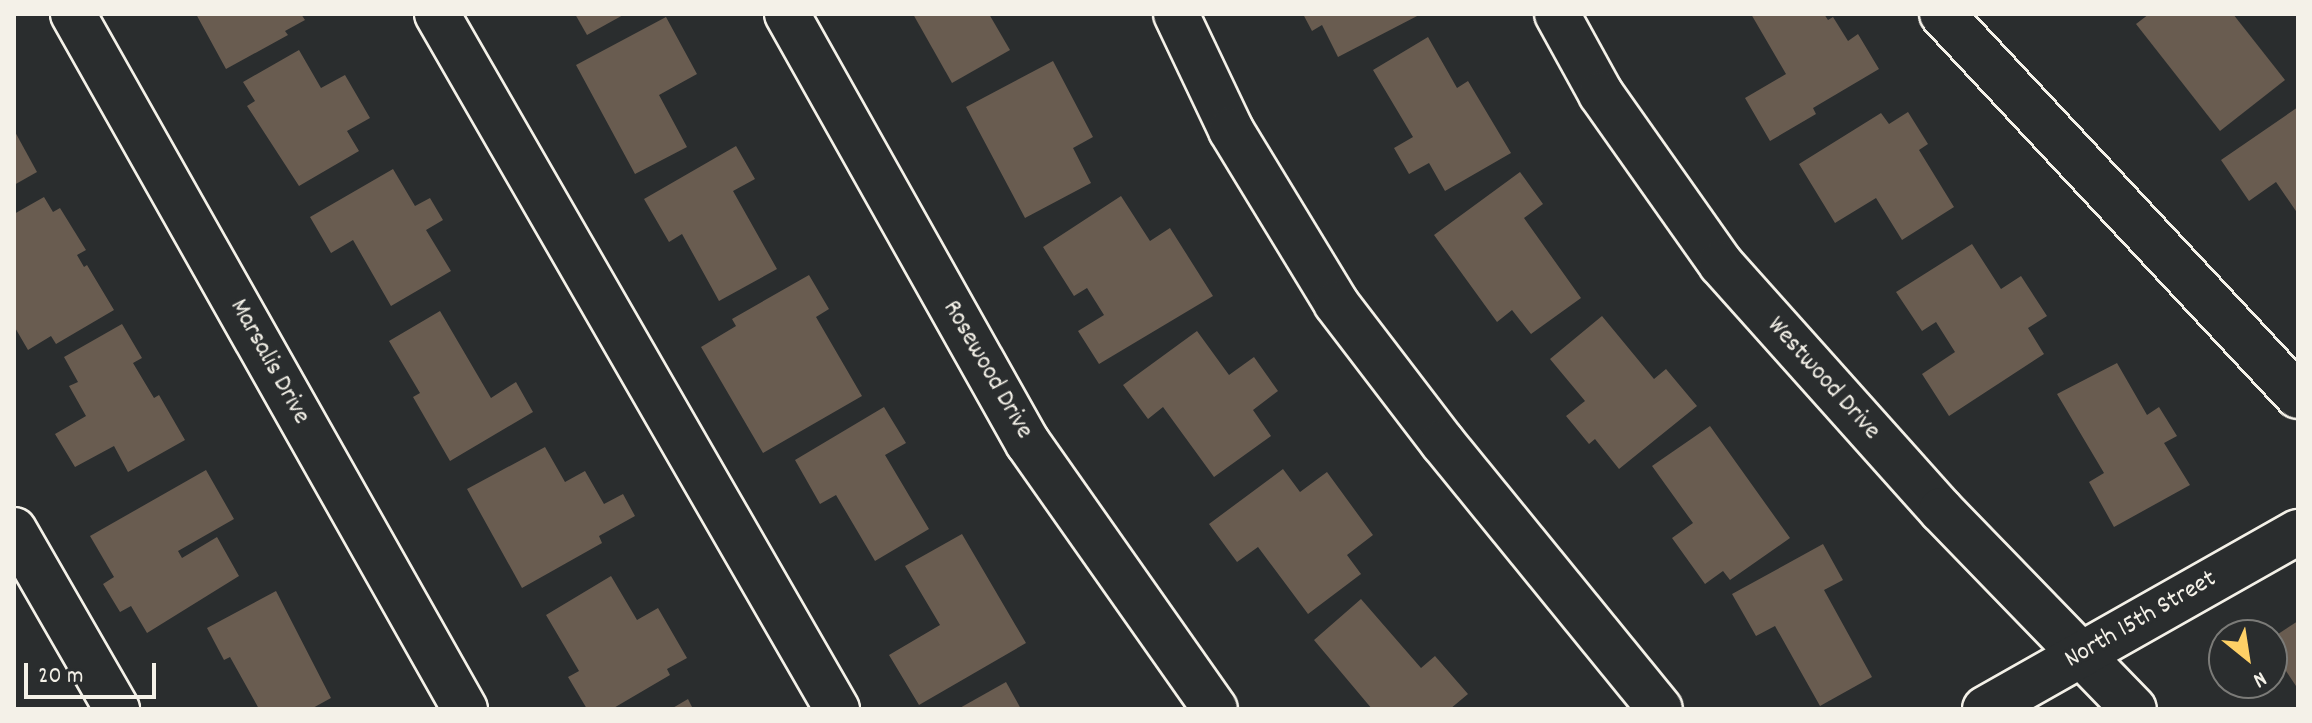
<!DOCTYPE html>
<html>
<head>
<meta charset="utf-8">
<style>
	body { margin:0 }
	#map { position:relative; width:2312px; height:723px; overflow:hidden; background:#2a2d2e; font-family:Dekko,sans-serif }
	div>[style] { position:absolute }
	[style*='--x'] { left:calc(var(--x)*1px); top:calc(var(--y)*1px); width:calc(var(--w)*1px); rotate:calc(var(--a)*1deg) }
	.building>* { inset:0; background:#695c50 }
	.roads { filter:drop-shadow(2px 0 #f4f1e8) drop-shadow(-2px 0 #f4f1e8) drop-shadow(0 2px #f4f1e8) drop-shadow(0 -2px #f4f1e8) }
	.minor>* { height:44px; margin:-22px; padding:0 22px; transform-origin:22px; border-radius:22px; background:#2a2d2e }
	span { translate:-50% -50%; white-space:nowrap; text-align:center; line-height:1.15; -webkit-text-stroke:6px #2a2d2e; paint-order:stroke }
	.street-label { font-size:26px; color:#f4f1e8 }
	.frame { position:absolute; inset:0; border:16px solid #f4f1e8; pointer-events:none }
	.north { position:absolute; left:2208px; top:619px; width:80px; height:80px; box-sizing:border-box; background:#2a2d2e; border:2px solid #7b7b78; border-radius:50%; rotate:150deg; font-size:22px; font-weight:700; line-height:32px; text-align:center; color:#f4f1e8 }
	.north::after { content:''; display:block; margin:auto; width:28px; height:36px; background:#ffd166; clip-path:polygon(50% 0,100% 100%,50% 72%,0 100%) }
	.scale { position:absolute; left:24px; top:663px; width:132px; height:36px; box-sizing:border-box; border:4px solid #f4f1e8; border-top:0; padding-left:10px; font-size:24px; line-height:28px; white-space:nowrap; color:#f4f1e8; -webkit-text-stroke:6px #2a2d2e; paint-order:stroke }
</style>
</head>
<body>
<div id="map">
	<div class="building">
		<i style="clip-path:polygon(196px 14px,301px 14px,305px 20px,285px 31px,288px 35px,226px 69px)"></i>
		<i style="clip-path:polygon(575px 14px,625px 14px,587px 35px)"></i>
		<i style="clip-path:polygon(913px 14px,989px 14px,1010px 50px,952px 83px)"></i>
		<i style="clip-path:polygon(1303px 14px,1421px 14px,1338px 57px,1322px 25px,1312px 31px)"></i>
		<i style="clip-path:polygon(1751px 14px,1824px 14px,1828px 20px,1833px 17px,1848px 41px,1858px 34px,1879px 69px,1813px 108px,1816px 114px,1770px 141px,1745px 98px,1786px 74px)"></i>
		<i style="clip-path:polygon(2149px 14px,2233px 14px,2285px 80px,2220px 131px,2136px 24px)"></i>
		<i style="clip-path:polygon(666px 17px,697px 74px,659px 95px,687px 147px,635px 174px,576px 65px)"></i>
		<i style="clip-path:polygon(1428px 37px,1457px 88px,1468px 81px,1511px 153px,1445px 191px,1429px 163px,1409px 174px,1394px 148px,1413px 137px,1373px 70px)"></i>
		<i style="clip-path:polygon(299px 50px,321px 88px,345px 75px,370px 118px,347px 131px,359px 151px,299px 186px,247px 106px,255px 101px,243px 82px)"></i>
		<i style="clip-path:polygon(1053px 61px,1093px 137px,1073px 148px,1091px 183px,1025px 218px,966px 107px)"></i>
		<i style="clip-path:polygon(2298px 107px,2298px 214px,2276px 182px,2249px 201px,2221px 160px)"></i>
		<i style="clip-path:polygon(1908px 112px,1928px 144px,1919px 150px,1954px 207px,1902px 240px,1876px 198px,1835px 223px,1799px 164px,1881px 113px,1889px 124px)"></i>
		<i style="clip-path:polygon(14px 130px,37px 172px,14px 185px)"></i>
		<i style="clip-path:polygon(736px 146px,755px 179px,733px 191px,777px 269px,719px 301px,682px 234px,669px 242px,644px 199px)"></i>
		<i style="clip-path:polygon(393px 169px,415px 206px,430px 198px,443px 220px,426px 230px,451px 271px,391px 306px,353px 240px,331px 253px,310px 217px)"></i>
		<i style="clip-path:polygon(1520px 172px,1543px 204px,1524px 218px,1581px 298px,1531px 334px,1512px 310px,1497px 322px,1434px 235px)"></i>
		<i style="clip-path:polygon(1121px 196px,1150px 241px,1170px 228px,1213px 296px,1099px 364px,1078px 331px,1104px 315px,1087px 288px,1074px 296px,1043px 247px)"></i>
		<i style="clip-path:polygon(44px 197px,53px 212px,60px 208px,86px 250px,77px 255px,84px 267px,87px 265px,114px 310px,56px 344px,51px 336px,28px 350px,14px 326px,14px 214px)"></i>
		<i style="clip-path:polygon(1972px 244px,2001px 289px,2021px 276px,2047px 316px,2028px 328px,2044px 354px,1949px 416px,1922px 374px,1955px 352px,1936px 322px,1922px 331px,1896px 292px)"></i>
		<i style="clip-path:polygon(809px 275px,829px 309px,816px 317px,862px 396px,763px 453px,701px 347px,736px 326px,732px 319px)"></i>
		<i style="clip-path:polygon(440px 311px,491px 398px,516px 382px,533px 412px,450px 461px,413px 397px,420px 393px,389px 341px)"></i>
		<i style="clip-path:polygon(1602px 316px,1654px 379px,1666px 369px,1697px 406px,1619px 469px,1595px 439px,1589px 444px,1566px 416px,1585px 401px,1550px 359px)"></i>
		<i style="clip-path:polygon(122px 324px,142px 358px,133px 363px,154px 398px,159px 395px,185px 440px,128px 472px,114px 446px,75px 467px,55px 434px,86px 416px,69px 386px,78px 382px,64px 357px)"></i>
		<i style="clip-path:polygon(1197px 331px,1229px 375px,1254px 357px,1278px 391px,1253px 410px,1271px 436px,1214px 477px,1163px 407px,1148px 419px,1123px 385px)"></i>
		<i style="clip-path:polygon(2117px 363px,2147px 415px,2159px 407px,2177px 436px,2164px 443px,2190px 485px,2114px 527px,2089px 482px,2104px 473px,2057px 394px)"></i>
		<i style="clip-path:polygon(884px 407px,906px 443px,885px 455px,929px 529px,875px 561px,836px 495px,820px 504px,795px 460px)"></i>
		<i style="clip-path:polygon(1710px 426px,1790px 538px,1730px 580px,1723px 571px,1705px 584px,1672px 538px,1693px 523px,1652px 466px)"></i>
		<i style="clip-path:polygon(545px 447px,565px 482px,585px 471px,604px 504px,623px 494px,635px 516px,599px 536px,602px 543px,522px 588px,467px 489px)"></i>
		<i style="clip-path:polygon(1283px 469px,1300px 492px,1327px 472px,1373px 535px,1347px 555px,1361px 574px,1308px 614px,1258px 547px,1237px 562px,1209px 524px)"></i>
		<i style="clip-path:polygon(206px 470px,234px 519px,178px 551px,182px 558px,217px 537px,239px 576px,147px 633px,131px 606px,120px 612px,103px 584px,114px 577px,90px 536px)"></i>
		<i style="clip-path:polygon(962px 534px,1026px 643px,919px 705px,889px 655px,940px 625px,905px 566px)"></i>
		<i style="clip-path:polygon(1823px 544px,1843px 580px,1824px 590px,1872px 677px,1820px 706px,1775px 626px,1756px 636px,1732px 594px)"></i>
		<i style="clip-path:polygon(611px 576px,637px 620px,658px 608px,687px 658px,667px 669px,670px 675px,612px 709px,587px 709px,568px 677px,579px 671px,546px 615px)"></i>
		<i style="clip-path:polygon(276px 591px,331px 698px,311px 709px,259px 709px,230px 657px,224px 660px,207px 628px)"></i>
		<i style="clip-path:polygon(1361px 599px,1421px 668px,1435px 656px,1468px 694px,1450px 709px,1372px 709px,1314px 640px)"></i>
		<i style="clip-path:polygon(2298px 621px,2298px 689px,2272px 650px,2272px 638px)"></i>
		<i style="clip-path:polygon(1006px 682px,1021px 709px,958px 709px)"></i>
		<i style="clip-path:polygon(688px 699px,693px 709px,671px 709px)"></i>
	</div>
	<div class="roads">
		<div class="minor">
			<i style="--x:73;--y:14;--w:798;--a:60.58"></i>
			<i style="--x:437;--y:14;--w:802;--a:60.08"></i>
			<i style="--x:787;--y:14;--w:492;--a:60.7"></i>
			<i style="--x:1028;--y:443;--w:325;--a:54.9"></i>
			<i style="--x:1176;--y:14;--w:128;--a:64.6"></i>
			<i style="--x:1231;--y:130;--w:202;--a:58.7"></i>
			<i style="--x:1336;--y:303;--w:176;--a:52.6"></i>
			<i style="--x:1443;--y:443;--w:343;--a:50.8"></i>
			<i style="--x:1557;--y:14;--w:91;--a:61.2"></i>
			<i style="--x:1601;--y:94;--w:208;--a:54.8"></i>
			<i style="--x:1721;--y:264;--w:330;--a:48.2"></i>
			<i style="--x:1941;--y:510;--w:277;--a:45.9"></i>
			<i style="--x:1942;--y:14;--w:522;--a:47.02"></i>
			<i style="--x:14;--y:530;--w:207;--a:60.1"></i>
			<i style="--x:1985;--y:709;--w:360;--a:-29.5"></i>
		</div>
	</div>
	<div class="street-label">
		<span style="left:269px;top:362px;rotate:61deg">Marsalis Drive</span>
		<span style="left:987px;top:370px;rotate:60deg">Rosewood Drive</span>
		<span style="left:1823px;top:379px;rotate:48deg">Westwood Drive</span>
		<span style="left:2141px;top:620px;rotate:-30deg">North 15th Street</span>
	</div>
	<div class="frame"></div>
	<div class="north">N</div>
	<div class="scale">20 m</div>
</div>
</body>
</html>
